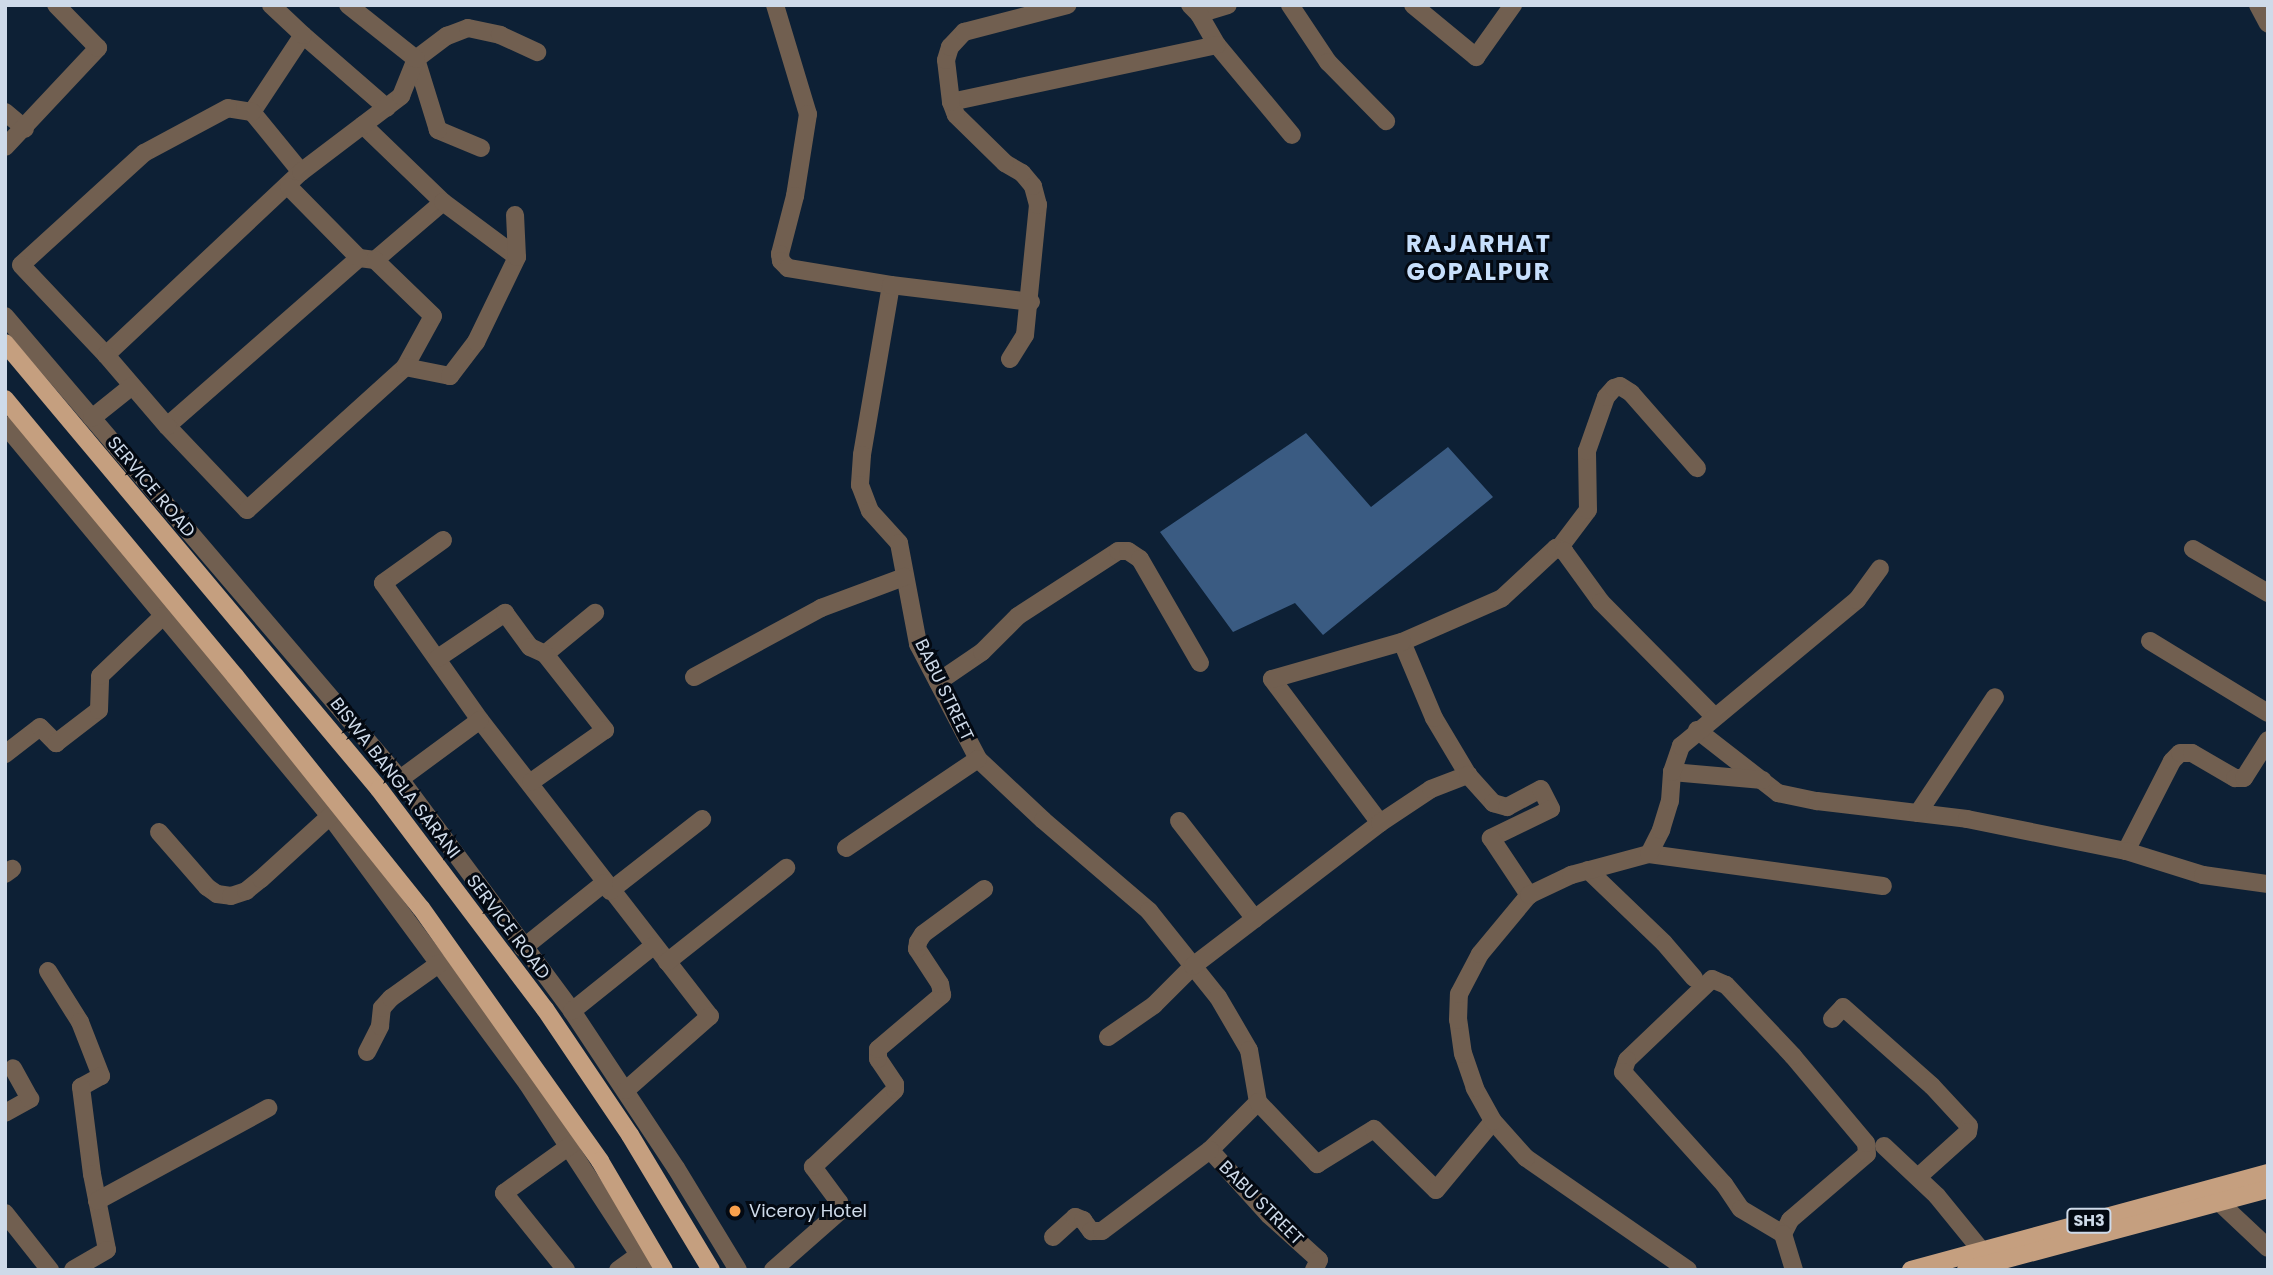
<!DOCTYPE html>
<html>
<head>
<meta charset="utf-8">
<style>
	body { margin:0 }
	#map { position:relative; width:2273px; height:1275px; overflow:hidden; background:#0d2035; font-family:Poppins,sans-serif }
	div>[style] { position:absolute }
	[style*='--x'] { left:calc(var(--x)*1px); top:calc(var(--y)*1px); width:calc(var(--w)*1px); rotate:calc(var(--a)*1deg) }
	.water>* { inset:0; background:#3a5b82 }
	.minor>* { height:18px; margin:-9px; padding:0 9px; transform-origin:9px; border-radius:9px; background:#715f50 }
	.major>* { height:18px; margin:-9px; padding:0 9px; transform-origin:9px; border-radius:9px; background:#c59f7f }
	.dots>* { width:19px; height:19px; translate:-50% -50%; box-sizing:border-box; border:4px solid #030912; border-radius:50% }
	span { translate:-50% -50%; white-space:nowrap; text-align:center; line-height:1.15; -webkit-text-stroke:6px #030912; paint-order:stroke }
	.shield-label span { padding:2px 5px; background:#030912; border:2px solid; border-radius:5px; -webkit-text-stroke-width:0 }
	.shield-label { font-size:16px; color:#cedae9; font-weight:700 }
	.street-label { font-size:18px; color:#cedae9 }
	.poi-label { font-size:18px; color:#cedae9 }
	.left { translate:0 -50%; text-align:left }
	.district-label { font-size:24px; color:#c7dffc; font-weight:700; letter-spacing:2px }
	.frame { position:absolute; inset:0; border:7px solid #cedae9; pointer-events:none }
</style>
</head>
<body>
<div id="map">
	<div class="water">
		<i style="clip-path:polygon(1306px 433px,1371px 507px,1448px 447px,1493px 497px,1323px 635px,1295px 603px,1233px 632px,1160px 532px)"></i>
	</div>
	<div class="minor">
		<i style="--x:775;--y:5;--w:114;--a:73.2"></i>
		<i style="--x:808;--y:114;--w:83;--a:99"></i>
		<i style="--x:795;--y:196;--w:60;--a:104.5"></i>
		<i style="--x:780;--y:254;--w:7;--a:82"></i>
		<i style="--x:781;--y:261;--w:10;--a:45"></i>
		<i style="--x:788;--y:268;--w:104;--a:9.4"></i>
		<i style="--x:891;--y:285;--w:172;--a:99.7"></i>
		<i style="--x:862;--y:455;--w:30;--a:94"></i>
		<i style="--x:860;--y:485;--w:28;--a:69"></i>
		<i style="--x:870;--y:511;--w:43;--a:47.8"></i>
		<i style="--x:899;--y:543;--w:103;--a:79.3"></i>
		<i style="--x:918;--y:644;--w:130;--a:62.4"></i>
		<i style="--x:978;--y:759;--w:89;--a:43.2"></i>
		<i style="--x:1043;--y:820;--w:140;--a:40.6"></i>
		<i style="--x:1149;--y:911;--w:110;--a:51.3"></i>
		<i style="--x:1218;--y:997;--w:61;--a:59.7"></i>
		<i style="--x:1249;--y:1050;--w:53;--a:80.2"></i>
		<i style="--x:1258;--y:1102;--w:68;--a:135"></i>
		<i style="--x:1210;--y:1150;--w:88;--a:47.8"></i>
		<i style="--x:1269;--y:1215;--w:67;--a:42"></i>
		<i style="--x:1319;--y:1260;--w:11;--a:117"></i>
		<i style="--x:1190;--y:5;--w:13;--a:45"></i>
		<i style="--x:1199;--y:14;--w:30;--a:-17"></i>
		<i style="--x:1290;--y:5;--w:69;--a:56.3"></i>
		<i style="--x:1328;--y:62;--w:83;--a:45.5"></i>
		<i style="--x:1413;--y:5;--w:82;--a:39.5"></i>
		<i style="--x:1476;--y:57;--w:64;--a:-54.6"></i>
		<i style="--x:2258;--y:5;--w:21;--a:62"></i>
		<i style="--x:1199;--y:14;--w:36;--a:60"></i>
		<i style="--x:1217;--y:45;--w:117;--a:50.2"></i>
		<i style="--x:303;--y:35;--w:111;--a:41"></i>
		<i style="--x:951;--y:102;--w:272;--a:-12.1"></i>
		<i style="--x:5;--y:112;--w:26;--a:40"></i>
		<i style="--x:252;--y:112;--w:92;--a:-56.5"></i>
		<i style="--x:303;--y:35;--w:44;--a:-136.8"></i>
		<i style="--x:363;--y:125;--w:111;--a:43.9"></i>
		<i style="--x:443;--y:202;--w:89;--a:139.5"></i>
		<i style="--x:375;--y:260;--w:16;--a:-173"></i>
		<i style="--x:359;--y:258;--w:255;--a:138.8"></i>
		<i style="--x:167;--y:426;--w:116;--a:46.4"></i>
		<i style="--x:247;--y:510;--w:213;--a:-42.1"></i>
		<i style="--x:405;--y:367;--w:58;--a:-61.2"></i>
		<i style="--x:433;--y:316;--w:81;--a:-136"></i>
		<i style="--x:5;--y:147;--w:136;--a:-46.8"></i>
		<i style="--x:98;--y:48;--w:60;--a:-134.3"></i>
		<i style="--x:481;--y:148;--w:47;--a:-157.3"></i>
		<i style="--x:438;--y:130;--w:74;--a:-107.2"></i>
		<i style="--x:416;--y:59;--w:39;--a:-37"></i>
		<i style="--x:447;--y:36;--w:22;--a:-21"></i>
		<i style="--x:468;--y:28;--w:33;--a:12"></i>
		<i style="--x:500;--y:35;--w:41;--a:24.7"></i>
		<i style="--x:301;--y:172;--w:77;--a:-129.2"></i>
		<i style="--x:252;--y:112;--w:24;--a:-171"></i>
		<i style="--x:228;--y:108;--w:95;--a:151.8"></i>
		<i style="--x:144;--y:153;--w:166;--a:137.7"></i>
		<i style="--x:21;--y:265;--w:124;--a:46.6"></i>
		<i style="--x:106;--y:355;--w:267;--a:-43.2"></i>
		<i style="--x:301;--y:172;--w:126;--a:-37.2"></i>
		<i style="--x:401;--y:96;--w:40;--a:-68"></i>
		<i style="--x:416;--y:59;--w:87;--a:-141.5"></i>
		<i style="--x:289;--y:187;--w:100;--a:45.4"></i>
		<i style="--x:443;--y:202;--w:92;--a:36.6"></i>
		<i style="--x:891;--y:285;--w:141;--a:6.9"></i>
		<i style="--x:5;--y:316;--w:609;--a:49.53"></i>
		<i style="--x:400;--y:779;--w:289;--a:53.4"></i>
		<i style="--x:572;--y:1011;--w:188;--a:56.5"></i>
		<i style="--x:676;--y:1168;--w:119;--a:58.7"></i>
		<i style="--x:106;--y:355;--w:94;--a:49.3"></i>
		<i style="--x:1010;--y:359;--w:28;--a:-58"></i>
		<i style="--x:1025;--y:335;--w:131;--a:-84.3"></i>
		<i style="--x:1038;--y:205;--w:20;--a:-105"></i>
		<i style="--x:1033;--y:186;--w:17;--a:-130"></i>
		<i style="--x:1022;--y:173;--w:20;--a:-150"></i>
		<i style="--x:1005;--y:163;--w:69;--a:-135.6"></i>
		<i style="--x:956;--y:115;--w:14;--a:-111"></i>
		<i style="--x:951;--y:102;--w:42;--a:-96.8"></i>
		<i style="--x:946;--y:60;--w:14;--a:-73"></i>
		<i style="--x:950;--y:47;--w:21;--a:-47"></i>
		<i style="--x:964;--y:32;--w:107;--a:-14.6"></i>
		<i style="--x:405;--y:367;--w:46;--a:11.3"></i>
		<i style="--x:450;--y:376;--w:43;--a:-52.6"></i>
		<i style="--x:476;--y:342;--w:94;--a:-64.2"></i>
		<i style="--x:517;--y:257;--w:42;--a:-92.7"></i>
		<i style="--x:92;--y:418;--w:51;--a:-38.7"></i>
		<i style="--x:5;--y:425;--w:508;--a:50.27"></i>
		<i style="--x:330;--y:816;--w:332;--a:53.6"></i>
		<i style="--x:527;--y:1083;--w:223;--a:56.9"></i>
		<i style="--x:443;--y:540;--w:74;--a:144.4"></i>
		<i style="--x:383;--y:583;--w:168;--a:54.7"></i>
		<i style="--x:480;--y:720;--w:375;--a:52.2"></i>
		<i style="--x:710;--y:1016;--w:112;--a:138.6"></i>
		<i style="--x:1560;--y:547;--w:46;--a:-52.9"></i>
		<i style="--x:1588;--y:510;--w:59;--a:-91"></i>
		<i style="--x:1587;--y:451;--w:57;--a:-70.6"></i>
		<i style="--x:1606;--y:397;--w:12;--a:-48"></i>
		<i style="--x:1614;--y:388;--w:6;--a:-18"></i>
		<i style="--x:1620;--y:386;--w:13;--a:32"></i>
		<i style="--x:1631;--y:393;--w:100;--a:48.7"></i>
		<i style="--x:2193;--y:549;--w:87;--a:30.4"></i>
		<i style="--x:2150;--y:641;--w:138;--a:31.4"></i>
		<i style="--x:545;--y:654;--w:65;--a:-39.4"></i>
		<i style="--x:438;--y:658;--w:81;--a:-33.9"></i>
		<i style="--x:505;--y:613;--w:42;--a:53.7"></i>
		<i style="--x:530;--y:647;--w:17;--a:25"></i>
		<i style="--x:545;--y:654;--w:97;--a:51.7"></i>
		<i style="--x:605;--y:730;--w:90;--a:144.9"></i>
		<i style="--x:694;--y:677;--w:145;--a:-28.5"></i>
		<i style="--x:821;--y:608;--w:89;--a:-20.5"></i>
		<i style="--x:938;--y:682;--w:53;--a:-34.3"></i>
		<i style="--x:982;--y:652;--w:51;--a:-45"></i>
		<i style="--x:1018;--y:616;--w:119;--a:-33"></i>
		<i style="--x:1118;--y:551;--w:10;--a:0"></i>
		<i style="--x:1128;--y:551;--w:14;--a:34"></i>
		<i style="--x:1140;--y:559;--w:120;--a:60"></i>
		<i style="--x:1697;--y:730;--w:103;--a:37.9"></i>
		<i style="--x:1778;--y:793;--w:40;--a:12"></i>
		<i style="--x:1817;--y:801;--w:151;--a:6.8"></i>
		<i style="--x:1967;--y:819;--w:162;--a:11.4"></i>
		<i style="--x:2126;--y:851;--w:101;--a:-62.9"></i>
		<i style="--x:2172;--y:761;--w:11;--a:-45"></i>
		<i style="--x:2180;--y:753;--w:12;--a:0"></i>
		<i style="--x:2192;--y:753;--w:50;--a:30.2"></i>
		<i style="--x:2235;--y:778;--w:9;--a:0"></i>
		<i style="--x:2244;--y:778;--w:45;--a:-57.7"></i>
		<i style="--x:5;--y:754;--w:44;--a:-37.6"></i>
		<i style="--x:40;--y:727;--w:23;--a:45"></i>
		<i style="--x:56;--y:743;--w:54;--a:-37.5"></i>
		<i style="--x:99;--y:710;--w:34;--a:-88"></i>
		<i style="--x:100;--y:676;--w:87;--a:-43.6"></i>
		<i style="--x:1672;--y:772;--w:91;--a:5"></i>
		<i style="--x:1468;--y:775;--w:66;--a:-120.8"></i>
		<i style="--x:1434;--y:718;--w:82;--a:-112.8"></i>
		<i style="--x:1402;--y:642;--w:109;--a:-23.7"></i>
		<i style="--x:1502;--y:598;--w:74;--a:-42.8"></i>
		<i style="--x:1556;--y:548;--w:9;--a:21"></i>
		<i style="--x:1564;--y:551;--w:63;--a:54"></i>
		<i style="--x:1601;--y:602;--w:161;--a:45.3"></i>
		<i style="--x:400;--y:779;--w:99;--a:-36.4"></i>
		<i style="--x:1918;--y:813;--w:139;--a:-56.4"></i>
		<i style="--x:1179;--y:821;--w:124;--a:52.2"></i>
		<i style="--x:1380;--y:823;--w:180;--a:-126.9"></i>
		<i style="--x:1272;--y:679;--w:135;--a:-15.9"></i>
		<i style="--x:159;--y:832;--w:73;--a:48.9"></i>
		<i style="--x:207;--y:887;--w:12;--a:35"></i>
		<i style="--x:217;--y:894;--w:14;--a:8"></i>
		<i style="--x:231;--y:896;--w:16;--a:-18"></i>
		<i style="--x:246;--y:891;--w:19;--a:-39"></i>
		<i style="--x:261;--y:879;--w:93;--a:-42.4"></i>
		<i style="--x:846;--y:848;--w:159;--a:-34"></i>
		<i style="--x:2126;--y:851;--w:81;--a:17.3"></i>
		<i style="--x:2203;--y:875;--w:66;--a:7.9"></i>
		<i style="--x:1649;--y:854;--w:236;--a:7.8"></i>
		<i style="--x:1588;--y:870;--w:105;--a:43.8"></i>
		<i style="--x:1664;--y:943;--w:46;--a:49.4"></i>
		<i style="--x:5;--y:874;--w:9;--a:-36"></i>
		<i style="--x:610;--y:891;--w:117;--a:-38"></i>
		<i style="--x:523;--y:948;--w:104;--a:-38.7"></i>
		<i style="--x:667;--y:962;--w:152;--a:-38.3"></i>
		<i style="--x:48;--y:971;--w:60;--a:57.9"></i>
		<i style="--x:80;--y:1022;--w:58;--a:68.7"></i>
		<i style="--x:101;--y:1076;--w:23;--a:151"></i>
		<i style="--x:81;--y:1087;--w:88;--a:82.8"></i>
		<i style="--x:92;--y:1174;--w:77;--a:78.8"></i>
		<i style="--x:107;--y:1250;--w:39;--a:150"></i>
		<i style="--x:572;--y:1011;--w:104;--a:-38.7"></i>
		<i style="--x:1832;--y:1019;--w:16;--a:-47"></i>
		<i style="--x:1843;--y:1007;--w:119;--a:41.6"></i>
		<i style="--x:1932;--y:1086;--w:54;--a:47.2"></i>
		<i style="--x:1969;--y:1126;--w:6;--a:99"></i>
		<i style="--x:1968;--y:1132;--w:67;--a:138"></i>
		<i style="--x:1108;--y:1037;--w:56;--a:-34.8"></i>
		<i style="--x:1154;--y:1005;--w:55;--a:-45"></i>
		<i style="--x:1193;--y:966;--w:235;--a:-37.4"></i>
		<i style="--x:1380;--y:823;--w:61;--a:-33.7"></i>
		<i style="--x:1431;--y:789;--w:40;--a:-21"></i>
		<i style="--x:1468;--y:775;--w:38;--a:48"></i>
		<i style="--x:1493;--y:803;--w:15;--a:16"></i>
		<i style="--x:1507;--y:807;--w:38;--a:-28"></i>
		<i style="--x:1541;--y:789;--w:22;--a:63"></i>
		<i style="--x:1551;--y:809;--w:67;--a:154.2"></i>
		<i style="--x:1491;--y:838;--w:69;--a:56.3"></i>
		<i style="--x:367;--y:1052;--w:29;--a:-63"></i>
		<i style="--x:380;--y:1026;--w:18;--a:-84"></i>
		<i style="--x:382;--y:1008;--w:13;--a:-48"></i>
		<i style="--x:391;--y:998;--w:60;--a:-35.5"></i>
		<i style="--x:1258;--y:1102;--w:86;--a:46.4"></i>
		<i style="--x:1317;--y:1164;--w:67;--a:-31.6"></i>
		<i style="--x:1374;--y:1129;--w:87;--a:44.5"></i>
		<i style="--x:1436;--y:1190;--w:89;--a:-50.4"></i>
		<i style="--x:5;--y:1113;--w:29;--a:-29"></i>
		<i style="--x:30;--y:1099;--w:35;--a:-119"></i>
		<i style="--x:1884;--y:1146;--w:73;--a:43.3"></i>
		<i style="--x:1937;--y:1196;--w:70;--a:50.8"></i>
		<i style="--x:97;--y:1201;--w:195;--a:-28.5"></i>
		<i style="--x:2219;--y:1202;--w:67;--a:43.2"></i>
		<i style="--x:5;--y:1213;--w:73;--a:51.7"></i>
		<i style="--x:1783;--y:1234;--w:16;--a:-63"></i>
		<i style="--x:1790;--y:1220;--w:101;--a:-40.6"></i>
		<i style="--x:1867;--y:1154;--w:11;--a:-95"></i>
		<i style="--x:1866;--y:1143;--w:114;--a:-130"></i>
		<i style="--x:1793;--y:1056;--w:98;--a:-133.3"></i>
		<i style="--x:1726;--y:985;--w:15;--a:-157"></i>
		<i style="--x:1712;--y:979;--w:117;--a:136.4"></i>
		<i style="--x:1627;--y:1060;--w:13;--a:108"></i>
		<i style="--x:1623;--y:1072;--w:151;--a:48"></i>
		<i style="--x:1724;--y:1184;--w:30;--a:56"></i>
		<i style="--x:1741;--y:1209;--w:49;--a:30.8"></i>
		<i style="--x:1783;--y:1234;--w:38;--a:73"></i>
		<i style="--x:1053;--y:1237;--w:30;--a:-42"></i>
		<i style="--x:1075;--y:1217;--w:9;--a:21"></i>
		<i style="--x:1083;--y:1220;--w:14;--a:54"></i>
		<i style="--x:1091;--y:1231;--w:11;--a:0"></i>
		<i style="--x:1102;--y:1231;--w:135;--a:-36.9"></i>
		<i style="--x:566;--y:1270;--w:99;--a:-128.8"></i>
		<i style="--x:504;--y:1193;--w:87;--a:-35.7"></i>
		<i style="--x:618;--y:1270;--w:26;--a:-36"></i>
		<i style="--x:773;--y:1270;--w:89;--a:-41.4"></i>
		<i style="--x:840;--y:1211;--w:9;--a:-96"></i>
		<i style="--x:839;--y:1202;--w:44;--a:-126.6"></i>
		<i style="--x:813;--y:1167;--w:112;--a:-43.2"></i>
		<i style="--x:895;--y:1090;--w:6;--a:-90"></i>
		<i style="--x:895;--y:1084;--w:30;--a:-124"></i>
		<i style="--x:878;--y:1059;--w:10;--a:-90"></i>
		<i style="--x:878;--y:1049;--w:84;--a:-40.2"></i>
		<i style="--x:942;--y:995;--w:11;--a:-100"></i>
		<i style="--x:940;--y:984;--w:42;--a:-123.3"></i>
		<i style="--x:917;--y:949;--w:7;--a:-82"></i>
		<i style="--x:918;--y:942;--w:9;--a:-58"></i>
		<i style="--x:923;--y:934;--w:76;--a:-36.4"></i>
		<i style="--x:1688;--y:1270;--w:197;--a:-145.3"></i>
		<i style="--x:1526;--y:1158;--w:50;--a:-131.7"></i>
		<i style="--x:1493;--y:1121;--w:38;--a:-119"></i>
		<i style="--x:1475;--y:1088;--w:36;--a:-109"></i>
		<i style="--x:1463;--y:1054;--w:34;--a:-98"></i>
		<i style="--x:1458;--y:1020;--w:26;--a:-88"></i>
		<i style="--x:1459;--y:994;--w:45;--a:-62.3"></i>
		<i style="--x:1480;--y:954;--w:77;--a:-50.3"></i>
		<i style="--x:1529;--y:895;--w:47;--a:-25.5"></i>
		<i style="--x:1571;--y:875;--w:81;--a:-15.1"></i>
		<i style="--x:1649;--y:854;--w:27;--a:-63"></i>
		<i style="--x:1661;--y:830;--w:30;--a:-73"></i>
		<i style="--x:1670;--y:801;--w:29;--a:-86"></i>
		<i style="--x:1672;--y:772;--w:28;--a:-71"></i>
		<i style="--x:1681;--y:746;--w:229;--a:-39.7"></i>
		<i style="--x:1857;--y:600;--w:39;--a:-54"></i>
	</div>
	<div class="major">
		<i style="--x:5;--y:343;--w:582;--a:50.02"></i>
		<i style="--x:379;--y:789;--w:276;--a:53"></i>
		<i style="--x:545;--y:1009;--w:152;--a:56"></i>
		<i style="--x:630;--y:1135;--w:157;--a:59"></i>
		<i style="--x:5;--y:399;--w:360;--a:50.3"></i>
		<i style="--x:235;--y:676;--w:297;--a:51.3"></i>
		<i style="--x:421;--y:908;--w:310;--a:54.7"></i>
		<i style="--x:600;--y:1161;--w:126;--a:59.6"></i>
		<i style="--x:1911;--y:1270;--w:370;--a:-15.2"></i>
		<i style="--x:1966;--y:1270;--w:313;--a:-15"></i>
	</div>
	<div class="dots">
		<i style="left:735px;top:1211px;background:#f9a04c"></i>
	</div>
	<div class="shield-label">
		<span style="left:2089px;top:1221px">SH3</span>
	</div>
	<div class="street-label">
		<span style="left:151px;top:487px;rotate:50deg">SERVICE ROAD</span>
		<span style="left:944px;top:690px;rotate:64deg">BABU STREET</span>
		<span style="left:395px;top:778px;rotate:52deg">BISWA BANGLA SARANI</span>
		<span style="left:508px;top:927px;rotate:53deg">SERVICE ROAD</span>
		<span style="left:1261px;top:1203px;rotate:45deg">BABU STREET</span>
	</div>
	<div class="poi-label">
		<span class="left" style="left:749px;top:1211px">Viceroy Hotel</span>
	</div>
	<div class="district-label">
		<span style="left:1479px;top:258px">RAJARHAT<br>GOPALPUR</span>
	</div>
	<div class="frame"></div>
</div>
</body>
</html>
